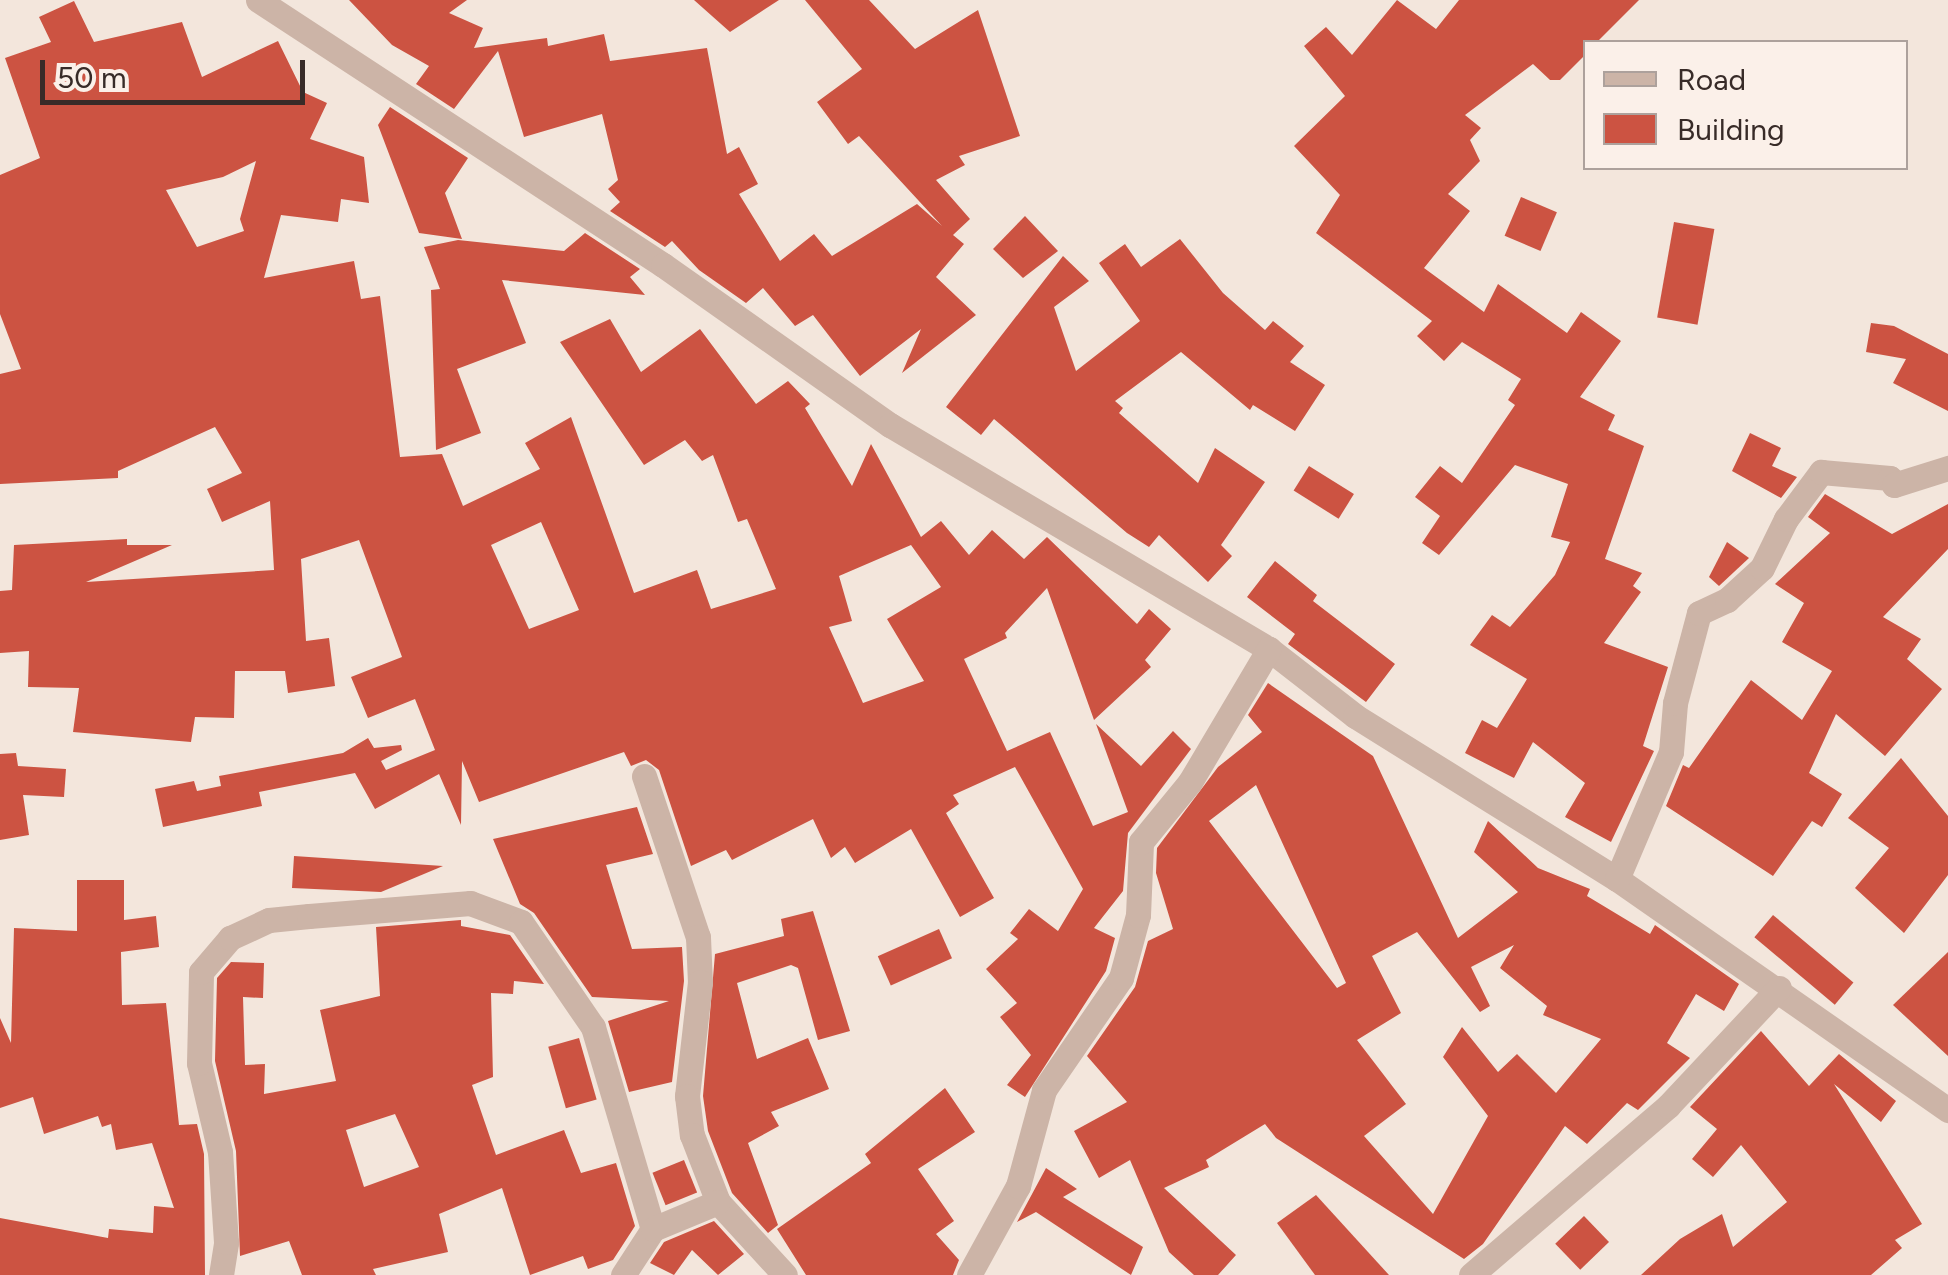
<!DOCTYPE html>
<html>
<head>
<meta charset="utf-8">
<style>
	body { margin:0 }
	#map { position:relative; width:1948px; height:1275px; overflow:hidden; background:#f3e6dc; font-family:Figtree,sans-serif }
	div>[style] { position:absolute }
	[style*='--x'] { left:calc(var(--x)*1px); top:calc(var(--y)*1px); width:calc(var(--w)*1px); rotate:calc(var(--a)*1deg) }
	.building>* { inset:0; background:#cc5342; transform-origin:0 0 }
	.minor>* { height:25px; margin:-12.5px; padding:0 12.5px; transform-origin:12.5px; border-radius:12.5px; background:#ccb4a7 }
	span { translate:-50% -50%; white-space:nowrap; text-align:center; line-height:1.15; -webkit-text-stroke:8px #fbf0e9; paint-order:stroke }
	.legend { position:absolute; left:1583px; top:40px; width:325px; height:130px; box-sizing:border-box; background:#fbf0e9; border:2px solid #ada19c; margin:0; padding:12px 18px; list-style:none; font-size:30px; color:#382b28 }
	.legend li { display:flex; align-items:center; gap:20px; height:50px }
	.legend b { width:50px; border:2px solid #ada19c }
	.scale { position:absolute; left:40px; top:60px; width:265px; height:45px; box-sizing:border-box; border:5px solid #382b28; border-top:0; padding-left:12px; font-size:30px; line-height:35px; white-space:nowrap; color:#382b28; -webkit-text-stroke:8px #fbf0e9; paint-order:stroke }
</style>
</head>
<body>
<div id="map">
	<div class="building">
		<i style="clip-path:polygon(349px 0,467px 0,449px 13px,483px 28px,474px 48px,547px 38px,548px 46px,604px 34px,610px 61px,707px 48px,727px 154px,739px 147px,758px 184px,739px 194px,780px 261px,814px 234px,832px 256px,917px 204px,942px 226px,859px 136px,848px 144px,817px 102px,862px 69px,805px 0,869px 0,915px 49px,978px 10px,1020px 136px,959px 156px,965px 165px,936px 180px,970px 219px,953px 235px,964px 244px,936px 277px,976px 315px,902px 373px,921px 329px,860px 376px,813px 315px,795px 326px,763px 288px,746px 303px,699px 270px,672px 241px,665px 247px,610px 211px,620px 202px,608px 189px,618px 180px,602px 114px,524px 137px,498px 51px,454px 109px,416px 84px,429px 66px,392px 45px)"></i>
		<i style="clip-path:polygon(694px 0,779px 0,730px 32px)"></i>
		<i style="clip-path:polygon(1397px 0,1436px 29px,1459px 0,1639px 0,1597px 42px,1586px 42px,1586px 54px,1560px 80px,1550px 80px,1533px 64px,1465px 115px,1481px 128px,1470px 140px,1480px 161px,1448px 194px,1470px 211px,1424px 268px,1484px 312px,1498px 284px,1567px 333px,1581px 312px,1621px 341px,1580px 397px,1615px 415px,1608px 430px,1644px 446px,1605px 559px,1642px 573px,1633px 586px,1641px 592px,1604px 643px,1668px 667px,1643px 746px,1654px 751px,1611px 842px,1565px 817px,1585px 783px,1533px 742px,1514px 778px,1465px 753px,1482px 720px,1497px 728px,1527px 679px,1470px 645px,1492px 615px,1510px 627px,1555px 575px,1570px 542px,1551px 537px,1568px 484px,1515px 465px,1439px 555px,1422px 543px,1440px 516px,1415px 497px,1440px 466px,1462px 483px,1515px 405px,1508px 400px,1521px 379px,1462px 342px,1444px 361px,1417px 336px,1432px 321px,1316px 233px,1340px 195px,1294px 146px,1345px 96px,1304px 46px,1326px 27px,1352px 55px)"></i>
		<i style="clip-path:polygon(evenodd,74px 1px,94px 42px,182px 22px,202px 77px,278px 41px,303px 92px,327px 103px,310px 139px,364px 157px,369px 203px,341px 199px,338px 222px,281px 215px,264px 278px,354px 261px,361px 299px,380px 296px,400px 457px,442px 454px,463px 506px,540px 469px,525px 443px,571px 417px,634px 593px,697px 570px,711px 609px,776px 589px,747px 519px,738px 522px,713px 455px,702px 461px,685px 440px,644px 465px,560px 342px,610px 319px,641px 372px,700px 329px,756px 404px,788px 381px,810px 404px,805px 408px,852px 486px,871px 444px,921px 537px,941px 521px,969px 555px,992px 530px,1024px 559px,1047px 537px,1137px 624px,1149px 609px,1171px 629px,1145px 660px,1151px 667px,1094px 720px,1047px 588px,1005px 633px,1007px 638px,964px 659px,1007px 751px,1050px 732px,1093px 826px,1128px 812px,1096px 724px,1141px 766px,1173px 731px,1191px 749px,1128px 833px,1123px 891px,1094px 928px,1115px 938px,1106px 971px,1025px 1097px,1007px 1085px,1031px 1055px,1000px 1017px,1017px 1003px,986px 969px,1018px 939px,1010px 933px,1029px 909px,1058px 931px,1083px 889px,1015px 767px,953px 795px,959px 804px,946px 813px,994px 898px,960px 917px,911px 829px,855px 863px,845px 847px,831px 858px,813px 819px,732px 860px,726px 850px,691px 866px,659px 770px,646px 760px,631px 766px,624px 752px,479px 802px,462px 761px,461px 825px,439px 774px,375px 809px,355px 773px,259px 792px,262px 806px,163px 827px,155px 789px,194px 781px,197px 791px,221px 786px,219px 776px,343px 753px,368px 738px,374px 748px,401px 745px,402px 750px,381px 761px,386px 770px,435px 750px,415px 699px,368px 718px,351px 677px,402px 657px,359px 540px,301px 559px,306px 641px,329px 638px,335px 686px,288px 693px,285px 671px,235px 671px,234px 718px,195px 717px,191px 742px,73px 732px,79px 688px,28px 687px,29px 651px,0 653px,0 591px,12px 590px,14px 545px,127px 539px,127px 545px,172px 545px,86px 582px,274px 570px,270px 501px,222px 522px,207px 489px,242px 473px,215px 427px,118px 471px,118px 478px,0 484px,0 374px,21px 369px,0 314px,0 175px,40px 158px,5px 58px,51px 42px,39px 17px,74px 1px,256px 161px,240px 219px,244px 231px,197px 247px,166px 190px,223px 177px,256px 161px,74px 1px,541px 522px,579px 610px,529px 629px,491px 545px,541px 522px,74px 1px,911px 545px,941px 587px,887px 619px,924px 681px,863px 703px,829px 627px,852px 621px,839px 576px,911px 545px)"></i>
		<i style="clip-path:polygon(390px 107px,468px 158px,445px 193px,462px 239px,419px 233px,378px 125px)"></i>
		<i style="left:1521px;top:197px;width:39px;height:42px;rotate:23deg"></i>
		<i style="clip-path:polygon(1025px 216px,1058px 251px,1023px 278px,993px 249px)"></i>
		<i style="left:1674px;top:222px;width:41px;height:97px;rotate:10deg"></i>
		<i style="clip-path:polygon(585px 233px,640px 269px,630px 277px,645px 295px,502px 280px,526px 343px,457px 369px,481px 433px,436px 450px,431px 290px,440px 289px,424px 247px,458px 240px,564px 251px)"></i>
		<i style="clip-path:polygon(1180px 239px,1223px 293px,1265px 330px,1273px 321px,1304px 346px,1290px 362px,1325px 385px,1295px 431px,1253px 405px,1250px 410px,1181px 352px,1115px 401px,1123px 408px,1119px 413px,1198px 483px,1215px 448px,1265px 482px,1221px 545px,1232px 556px,1208px 582px,1159px 535px,1149px 547px,1127px 533px,994px 419px,981px 435px,946px 407px,1063px 256px,1089px 281px,1054px 307px,1076px 371px,1140px 321px,1099px 263px,1125px 244px,1141px 267px)"></i>
		<i style="clip-path:polygon(1871px 323px,1894px 326px,1948px 354px,1948px 411px,1893px 383px,1906px 359px,1866px 352px)"></i>
		<i style="clip-path:polygon(1750px 433px,1781px 448px,1772px 466px,1797px 477px,1781px 498px,1732px 471px)"></i>
		<i style="left:1309px;top:466px;width:53px;height:29px;rotate:32deg"></i>
		<i style="clip-path:polygon(1825px 494px,1892px 534px,1948px 504px,1948px 549px,1883px 617px,1921px 639px,1907px 659px,1942px 689px,1885px 756px,1836px 714px,1809px 773px,1842px 794px,1822px 827px,1812px 821px,1773px 876px,1666px 806px,1683px 765px,1689px 768px,1751px 680px,1802px 720px,1832px 671px,1782px 642px,1804px 603px,1775px 584px,1830px 533px,1808px 517px)"></i>
		<i style="clip-path:polygon(1727px 542px,1749px 558px,1719px 586px,1709px 577px)"></i>
		<i style="clip-path:polygon(1275px 561px,1317px 595px,1313px 601px,1395px 664px,1366px 702px,1288px 644px,1295px 634px,1247px 597px)"></i>
		<i style="clip-path:polygon(evenodd,1268px 683px,1373px 756px,1458px 938px,1518px 892px,1474px 852px,1488px 821px,1538px 868px,1590px 889px,1587px 896px,1650px 934px,1655px 925px,1739px 984px,1724px 1011px,1696px 994px,1667px 1043px,1690px 1058px,1638px 1110px,1627px 1103px,1587px 1144px,1565px 1126px,1483px 1244px,1464px 1259px,1276px 1138px,1265px 1124px,1206px 1160px,1209px 1167px,1164px 1188px,1236px 1255px,1218px 1275px,1194px 1275px,1169px 1252px,1130px 1160px,1099px 1178px,1074px 1131px,1127px 1102px,1087px 1056px,1135px 987px,1148px 941px,1173px 929px,1156px 873px,1157px 848px,1218px 767px,1262px 732px,1248px 715px,1268px 683px,1256px 785px,1346px 983px,1337px 988px,1209px 821px,1256px 785px,1268px 683px,1417px 932px,1480px 1012px,1490px 1006px,1471px 967px,1514px 945px,1500px 968px,1547px 1006px,1543px 1015px,1601px 1039px,1556px 1093px,1517px 1054px,1498px 1072px,1462px 1027px,1443px 1057px,1488px 1116px,1433px 1214px,1364px 1136px,1406px 1104px,1357px 1040px,1401px 1013px,1372px 956px,1417px 932px)"></i>
		<i style="clip-path:polygon(16px 753px,18px 766px,66px 769px,64px 797px,23px 795px,29px 835px,0 840px,0 754px)"></i>
		<i style="clip-path:polygon(1901px 758px,1948px 816px,1948px 875px,1904px 933px,1855px 888px,1889px 848px,1848px 818px)"></i>
		<i style="clip-path:polygon(637px 807px,653px 854px,606px 865px,632px 949px,682px 947px,684px 981px,672px 1082px,629px 1092px,608px 1021px,669px 1001px,592px 997px,534px 913px,520px 904px,493px 839px)"></i>
		<i style="clip-path:polygon(294px 856px,443px 866px,381px 892px,292px 888px)"></i>
		<i style="clip-path:polygon(77px 880px,124px 880px,124px 920px,156px 916px,159px 947px,121px 952px,122px 1005px,166px 1003px,179px 1125px,197px 1124px,204px 1154px,205px 1275px,0 1275px,0 1218px,108px 1238px,109px 1229px,153px 1233px,154px 1206px,174px 1208px,152px 1143px,116px 1150px,111px 1124px,102px 1127px,98px 1116px,44px 1134px,33px 1097px,0 1108px,0 1018px,11px 1043px,14px 928px,77px 931px)"></i>
		<i style="clip-path:polygon(813px 911px,850px 1031px,818px 1040px,798px 968px,791px 965px,737px 983px,757px 1059px,808px 1038px,829px 1089px,771px 1112px,779px 1126px,748px 1143px,778px 1225px,768px 1233px,732px 1193px,708px 1131px,703px 1096px,715px 954px,784px 936px,781px 919px)"></i>
		<i style="left:1773px;top:915px;width:105px;height:29px;rotate:40deg"></i>
		<i style="clip-path:polygon(evenodd,461px 920px,461px 926px,510px 935px,544px 984px,514px 981px,513px 994px,491px 993px,493px 1077px,472px 1085px,496px 1155px,564px 1130px,581px 1173px,616px 1163px,635px 1226px,613px 1260px,588px 1269px,583px 1256px,530px 1275px,502px 1188px,439px 1214px,448px 1252px,373px 1269px,376px 1275px,302px 1275px,289px 1241px,240px 1256px,236px 1151px,215px 1061px,217px 978px,231px 962px,264px 963px,263px 998px,243px 997px,245px 1065px,265px 1064px,264px 1094px,336px 1081px,320px 1010px,380px 996px,376px 927px,461px 920px,395px 1114px,419px 1167px,364px 1187px,346px 1130px,395px 1114px)"></i>
		<i style="left:939px;top:929px;width:32px;height:67px;rotate:66deg"></i>
		<i style="clip-path:polygon(1948px 952px,1948px 1056px,1893px 1005px)"></i>
		<i style="clip-path:polygon(1761px 1031px,1809px 1086px,1839px 1054px,1896px 1101px,1881px 1122px,1834px 1084px,1922px 1224px,1895px 1240px,1902px 1248px,1871px 1275px,1641px 1275px,1680px 1239px,1722px 1214px,1733px 1247px,1787px 1202px,1741px 1145px,1713px 1177px,1692px 1159px,1717px 1129px,1690px 1107px)"></i>
		<i style="left:579px;top:1038px;width:64px;height:32px;rotate:74deg"></i>
		<i style="clip-path:polygon(945px 1088px,975px 1132px,918px 1169px,954px 1221px,936px 1234px,959px 1260px,953px 1275px,806px 1275px,777px 1229px,871px 1163px,865px 1154px)"></i>
		<i style="left:684px;top:1160px;width:35px;height:34px;rotate:68deg"></i>
		<i style="clip-path:polygon(1046px 1168px,1077px 1189px,1063px 1197px,1143px 1247px,1131px 1275px,1036px 1212px,1017px 1222px)"></i>
		<i style="clip-path:polygon(1316px 1195px,1389px 1275px,1315px 1275px,1277px 1223px)"></i>
		<i style="left:1584px;top:1216px;width:36px;height:40px;rotate:46deg"></i>
		<i style="clip-path:polygon(714px 1221px,744px 1254px,718px 1275px,692px 1250px,674px 1275px,650px 1263px,664px 1242px)"></i>
	</div>
	<div class="minor">
		<i style="--x:258;--y:0;--w:484;--a:33.2"></i>
		<i style="--x:663;--y:265;--w:278;--a:35.2"></i>
		<i style="--x:890;--y:425;--w:440;--a:30.6"></i>
		<i style="--x:1269;--y:649;--w:109;--a:37.9"></i>
		<i style="--x:1355;--y:716;--w:309;--a:31.9"></i>
		<i style="--x:1617;--y:879;--w:404;--a:34.9"></i>
		<i style="--x:644;--y:776;--w:170;--a:71.5"></i>
		<i style="--x:698;--y:937;--w:45;--a:87.5"></i>
		<i style="--x:700;--y:982;--w:115;--a:96.5"></i>
		<i style="--x:687;--y:1096;--w:39;--a:83"></i>
		<i style="--x:692;--y:1135;--w:72;--a:68.8"></i>
		<i style="--x:718;--y:1202;--w:99;--a:47.5"></i>
		<i style="--x:1617;--y:879;--w:138;--a:-67"></i>
		<i style="--x:1671;--y:752;--w:49;--a:-85.3"></i>
		<i style="--x:1675;--y:703;--w:93;--a:-75.1"></i>
		<i style="--x:1699;--y:613;--w:31;--a:-25"></i>
		<i style="--x:1727;--y:600;--w:47;--a:-42.4"></i>
		<i style="--x:1762;--y:568;--w:55;--a:-63.9"></i>
		<i style="--x:1786;--y:519;--w:59;--a:-53.3"></i>
		<i style="--x:1821;--y:472;--w:69;--a:5"></i>
		<i style="--x:1890;--y:478;--w:8;--a:60"></i>
		<i style="--x:1894;--y:485;--w:57;--a:-17.5"></i>
		<i style="--x:221;--y:1275;--w:33;--a:-81"></i>
		<i style="--x:226;--y:1242;--w:90;--a:-93.8"></i>
		<i style="--x:220;--y:1152;--w:91;--a:-103.3"></i>
		<i style="--x:199;--y:1063;--w:91;--a:-88.7"></i>
		<i style="--x:201;--y:972;--w:45;--a:-49.5"></i>
		<i style="--x:230;--y:938;--w:43;--a:-24.8"></i>
		<i style="--x:269;--y:920;--w:40;--a:-5.7"></i>
		<i style="--x:309;--y:916;--w:162;--a:-4.6"></i>
		<i style="--x:470;--y:903;--w:54;--a:20.4"></i>
		<i style="--x:521;--y:922;--w:127;--a:55.6"></i>
		<i style="--x:593;--y:1027;--w:211;--a:73.5"></i>
		<i style="--x:623;--y:1275;--w:55;--a:-56.9"></i>
		<i style="--x:653;--y:1229;--w:70;--a:-22.6"></i>
		<i style="--x:969;--y:1275;--w:102;--a:-61.2"></i>
		<i style="--x:1018;--y:1186;--w:99;--a:-74.8"></i>
		<i style="--x:1044;--y:1090;--w:136;--a:-55.5"></i>
		<i style="--x:1121;--y:978;--w:65;--a:-74.9"></i>
		<i style="--x:1138;--y:915;--w:73;--a:-87.6"></i>
		<i style="--x:1141;--y:842;--w:77;--a:-50.8"></i>
		<i style="--x:1190;--y:782;--w:155;--a:-59.3"></i>
		<i style="--x:1471;--y:1275;--w:260;--a:-40.6"></i>
		<i style="--x:1668;--y:1106;--w:162;--a:-46.8"></i>
	</div>
	<ul class="legend">
	<li><b style="height:12px;background:#ccb4a7"></b>Road</li>
	<li><b style="height:28px;background:#cc5342"></b>Building</li>
	</ul>
	<div class="scale">50 m</div>
</div>
</body>
</html>
